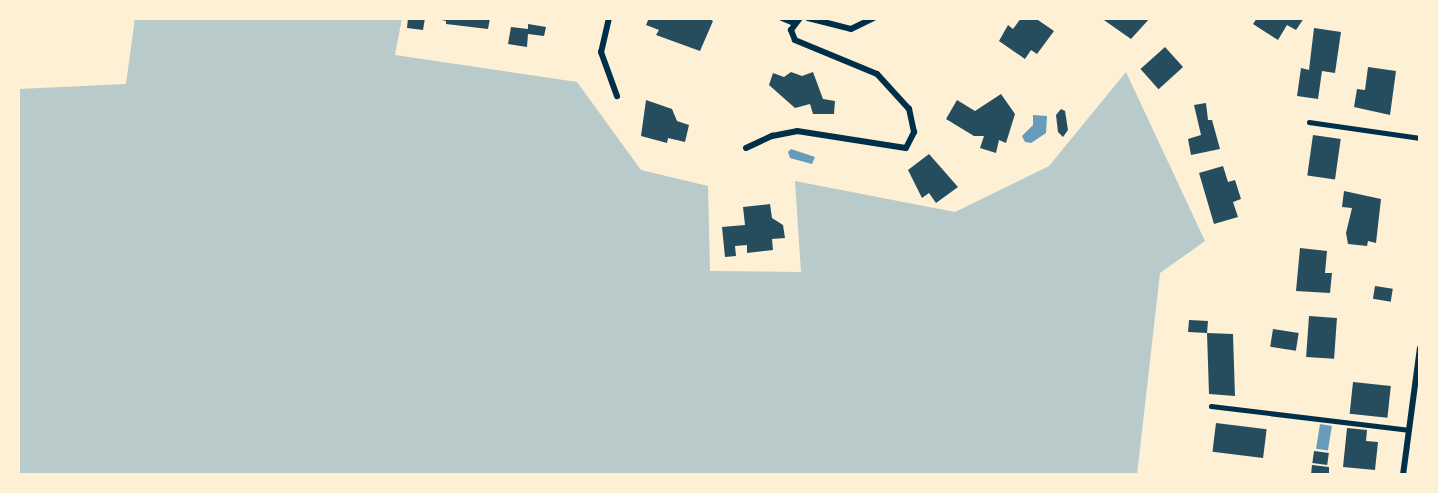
<!DOCTYPE html>
<html>
<head>
<meta charset="utf-8">
<style>
	body { margin:0 }
	#map { position:relative; width:1438px; height:493px; overflow:hidden; background:#fdf0d5; font-family:"Roboto Serif",serif }
	div>[style] { position:absolute }
	[style*='--x'] { left:calc(var(--x)*1px); top:calc(var(--y)*1px); width:calc(var(--w)*1px); rotate:calc(var(--a)*1deg) }
	.green>* { inset:0; background:#b9caca }
	.water>* { inset:0; background:#669bbc; transform-origin:0 0 }
	.building>* { inset:0; background:#264d5e; transform-origin:0 0 }
	.service>* { height:4.5px; margin:-2.25px; padding:0 2.25px; transform-origin:2.25px; border-radius:2.25px; background:#003049 }
	.minor>* { height:6px; margin:-3px; padding:0 3px; transform-origin:3px; border-radius:3px; background:#003049 }
	span { translate:-50% -50%; white-space:nowrap; text-align:center; line-height:1.15; -webkit-text-stroke:4.5px #fdf0d5; paint-order:stroke }
	.frame { position:absolute; inset:0; border:20px solid #fdf0d5; pointer-events:none }
</style>
</head>
<body>
<div id="map">
	<div class="green">
		<i style="clip-path:polygon(135px 18px,402px 18px,395px 55px,577px 82px,641px 170px,708px 186px,710px 271px,801px 272px,795px 181px,955px 212px,1049px 166px,1126px 72px,1205px 241px,1160px 273px,1137px 475px,18px 475px,18px 89px,126px 84px)"></i>
	</div>
	<div class="water">
		<i style="clip-path:polygon(1033px 115px,1047px 116px,1046px 133px,1031px 143px,1025px 142px,1022px 136px,1033px 125px)"></i>
		<i style="clip-path:polygon(791px 149px,815px 157px,812px 164px,790px 158px,788px 152px)"></i>
		<i style="left:1320px;top:424px;width:12px;height:25px;rotate:9deg"></i>
	</div>
	<div class="building">
		<i style="clip-path:polygon(408px 18px,425px 18px,423px 30px,407px 28px)"></i>
		<i style="clip-path:polygon(432px 18px,490px 18px,488px 29px,446px 24px,446px 21px)"></i>
		<i style="clip-path:polygon(649px 18px,707px 18px,713px 21px,700px 51px,656px 35px,659px 30px,646px 25px)"></i>
		<i style="clip-path:polygon(1021px 18px,1035px 18px,1054px 31px,1037px 54px,1031px 50px,1025px 59px,999px 41px,1008px 25px,1013px 29px)"></i>
		<i style="clip-path:polygon(1101px 18px,1150px 18px,1131px 39px)"></i>
		<i style="clip-path:polygon(1257px 18px,1304px 18px,1296px 30px,1287px 25px,1278px 40px,1253px 24px)"></i>
		<i style="clip-path:polygon(528px 24px,546px 27px,544px 36px,528px 34px,527px 47px,508px 44px,511px 27px,528px 29px)"></i>
		<i style="clip-path:polygon(1314px 28px,1341px 32px,1335px 73px,1322px 71px,1318px 99px,1297px 96px,1301px 68px,1309px 70px)"></i>
		<i style="left:1165px;top:47px;width:27px;height:33px;rotate:48deg"></i>
		<i style="clip-path:polygon(1368px 67px,1396px 71px,1390px 115px,1354px 107px,1357px 89px,1365px 90px)"></i>
		<i style="clip-path:polygon(791px 72px,802px 76px,813px 72px,823px 99px,835px 101px,834px 114px,813px 114px,810px 104px,795px 108px,769px 85px,773px 73px,784px 77px)"></i>
		<i style="clip-path:polygon(1001px 94px,1015px 114px,1006px 143px,999px 140px,996px 153px,980px 148px,984px 136px,974px 136px,946px 119px,957px 100px,975px 111px)"></i>
		<i style="clip-path:polygon(646px 100px,672px 109px,677px 121px,689px 125px,685px 142px,668px 138px,667px 143px,641px 136px)"></i>
		<i style="clip-path:polygon(1206px 103px,1208px 120px,1212px 120px,1220px 149px,1191px 155px,1188px 139px,1201px 135px,1194px 105px)"></i>
		<i style="clip-path:polygon(1061px 109px,1065px 111px,1068px 130px,1063px 137px,1058px 132px,1056px 115px)"></i>
		<i style="left:1313px;top:135px;width:28px;height:41px;rotate:8deg"></i>
		<i style="clip-path:polygon(929px 154px,958px 187px,936px 203px,929px 193px,922px 198px,908px 170px)"></i>
		<i style="clip-path:polygon(1223px 166px,1228px 182px,1235px 180px,1241px 199px,1233px 202px,1238px 217px,1214px 224px,1199px 173px)"></i>
		<i style="clip-path:polygon(1344px 191px,1381px 199px,1376px 243px,1368px 241px,1367px 246px,1348px 244px,1346px 233px,1352px 208px,1342px 207px)"></i>
		<i style="clip-path:polygon(770px 204px,772px 218px,783px 225px,785px 238px,772px 239px,773px 250px,747px 253px,747px 245px,735px 246px,736px 256px,725px 257px,722px 227px,745px 225px,743px 207px)"></i>
		<i style="clip-path:polygon(1300px 248px,1327px 251px,1325px 273px,1332px 273px,1330px 293px,1296px 291px)"></i>
		<i style="left:1375px;top:286px;width:18px;height:13px;rotate:9deg"></i>
		<i style="left:1309px;top:316px;width:28px;height:41px;rotate:4deg"></i>
		<i style="clip-path:polygon(1189px 320px,1208px 321px,1207px 333px,1233px 334px,1235px 396px,1209px 394px,1207px 333px,1188px 332px)"></i>
		<i style="left:1273px;top:329px;width:26px;height:18px;rotate:9deg"></i>
		<i style="left:1353px;top:382px;width:38px;height:32px;rotate:6deg"></i>
		<i style="left:1216px;top:423px;width:51px;height:29px;rotate:7deg"></i>
		<i style="clip-path:polygon(1347px 428px,1367px 430px,1366px 441px,1378px 442px,1375px 470px,1343px 467px)"></i>
		<i style="left:1314px;top:451px;width:15px;height:12px;rotate:8deg"></i>
		<i style="clip-path:polygon(1312px 465px,1329px 467px,1329px 475px,1311px 475px)"></i>
	</div>
	<div class="service">
		<i style="--x:1309;--y:122;--w:112;--a:8.2"></i>
		<i style="--x:1211;--y:406;--w:198;--a:6.9"></i>
	</div>
	<div class="minor">
		<i style="--x:609;--y:18;--w:35;--a:103"></i>
		<i style="--x:601;--y:52;--w:47;--a:70"></i>
		<i style="--x:782;--y:18;--w:13;--a:23"></i>
		<i style="--x:808;--y:18;--w:44;--a:14.3"></i>
		<i style="--x:851;--y:29;--w:25;--a:-26"></i>
		<i style="--x:746;--y:148;--w:29;--a:-25"></i>
		<i style="--x:772;--y:136;--w:25;--a:-11"></i>
		<i style="--x:797;--y:131;--w:110;--a:8.9"></i>
		<i style="--x:906;--y:148;--w:18;--a:-63"></i>
		<i style="--x:914;--y:132;--w:24;--a:-102"></i>
		<i style="--x:909;--y:109;--w:47;--a:-132.4"></i>
		<i style="--x:877;--y:74;--w:89;--a:-157.5"></i>
		<i style="--x:795;--y:40;--w:11;--a:-112"></i>
		<i style="--x:791;--y:30;--w:15;--a:-53"></i>
		<i style="--x:1403;--y:475;--w:128;--a:-82.4"></i>
	</div>
	<div class="frame"></div>
</div>
</body>
</html>
